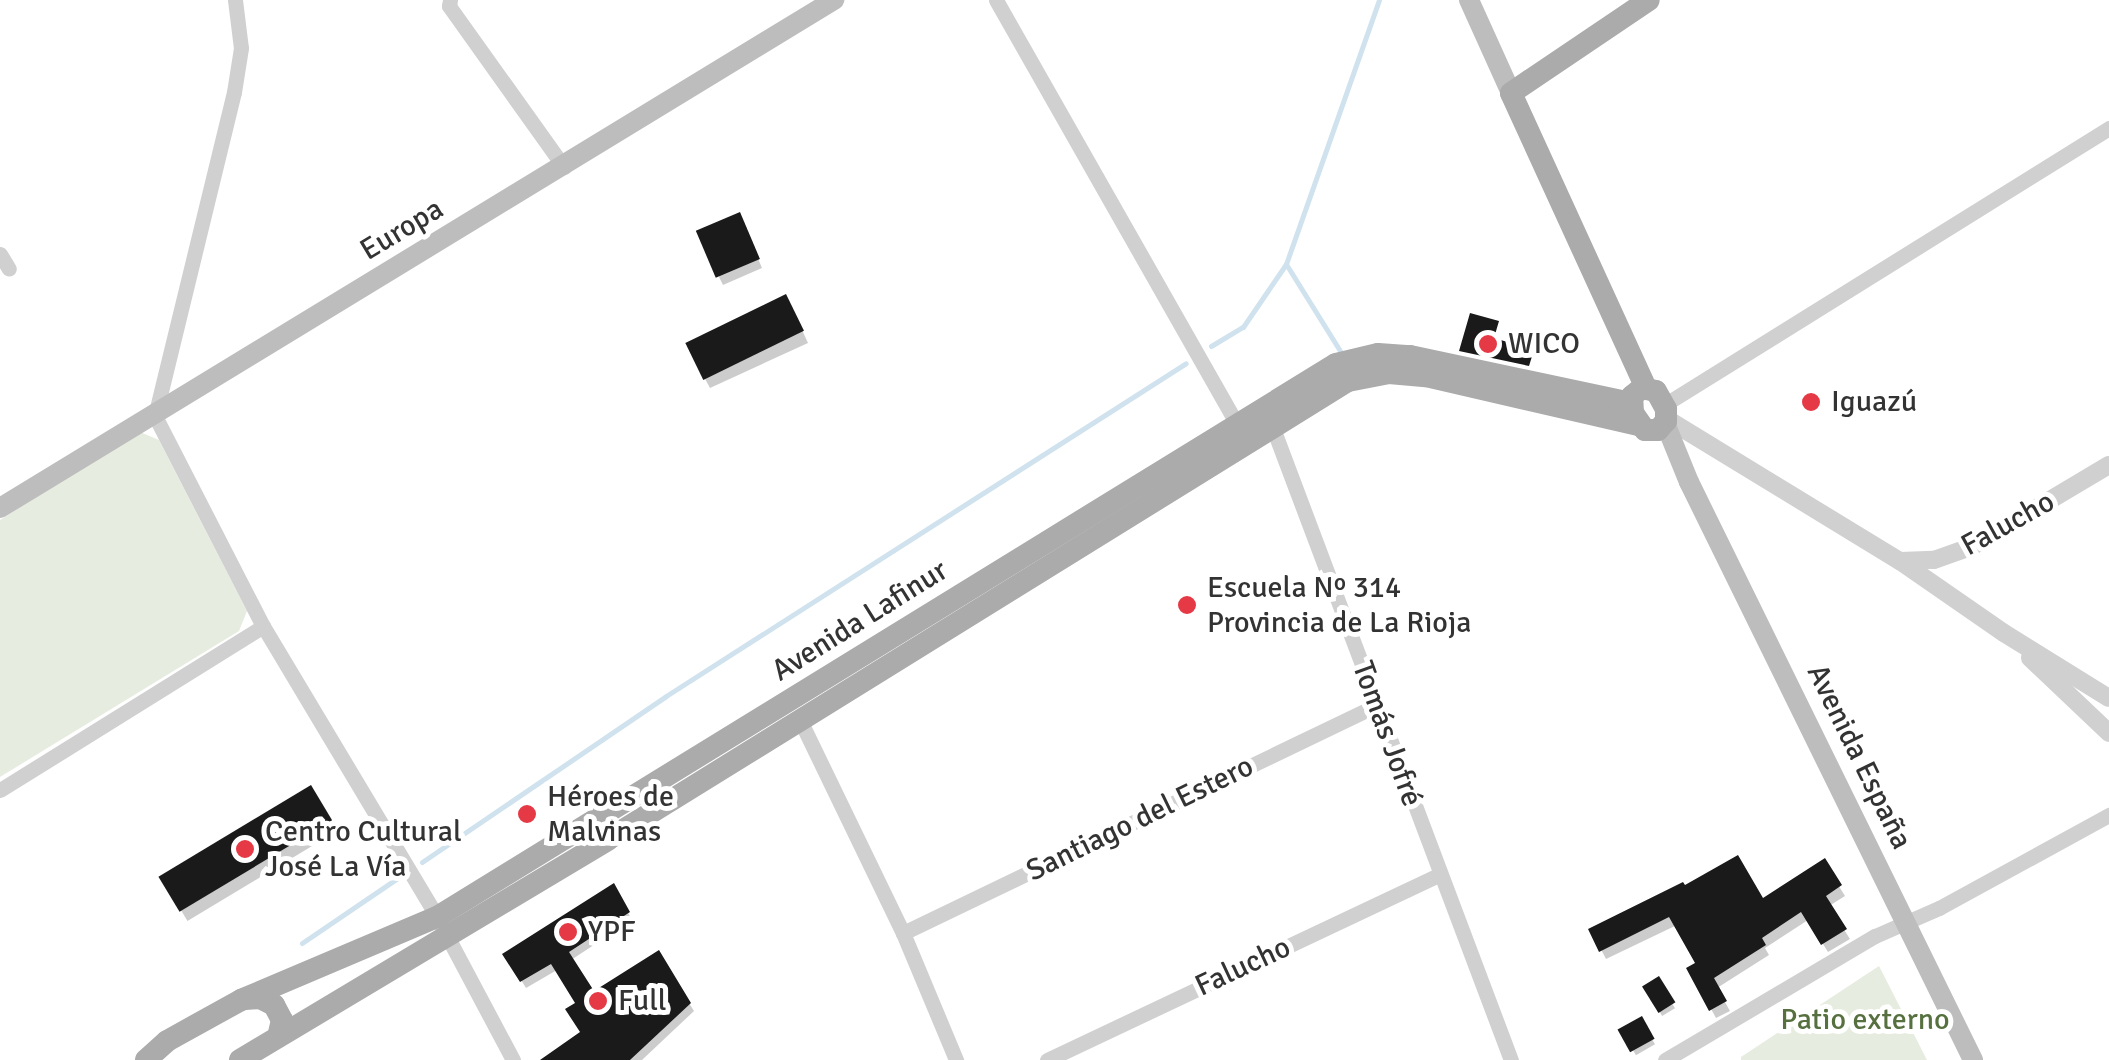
<!DOCTYPE html>
<html>
<head>
<meta charset="utf-8">
<style>
	body { margin:0 }
	#map { position:relative; width:2109px; height:1060px; overflow:hidden; background:#fff; font-family:Signika,sans-serif }
	div>[style] { position:absolute }
	[style*='--x'] { left:calc(var(--x)*1px); top:calc(var(--y)*1px); width:calc(var(--w)*1px); rotate:calc(var(--a)*1deg) }
	.green>* { inset:0; background:#e6ecdf }
	.shadow>* { inset:0; background:#0003; transform-origin:0 0 }
	.stream>* { height:5px; margin:-2.5px; padding:0 2.5px; transform-origin:2.5px; border-radius:2.5px; background:#cfe2ee }
	.building>* { inset:0; background:#1a1a1a; transform-origin:0 0 }
	.minor>* { height:15px; margin:-7.5px; padding:0 7.5px; transform-origin:7.5px; border-radius:7.5px; background:#d0d0d0 }
	.tertiary>* { height:18px; margin:-9px; padding:0 9px; transform-origin:9px; border-radius:9px; background:#d0d0d0 }
	.secondary>* { height:20px; margin:-10px; padding:0 10px; transform-origin:10px; border-radius:10px; background:#bdbdbd }
	.primary>* { height:22px; margin:-11px; padding:0 11px; transform-origin:11px; border-radius:11px; background:#ababab }
	.dots>* { width:28px; height:28px; translate:-50% -50%; box-sizing:border-box; border:5px solid #fff; border-radius:50% }
	span { translate:-50% -50%; white-space:nowrap; text-align:center; line-height:1.15; -webkit-text-stroke:10px #fff; paint-order:stroke }
	.street-label { font-size:30px; color:#333 }
	.poi-label { font-size:30px; color:#333 }
	.left { translate:0 -50%; text-align:left }
	.park-label { font-size:30px; color:#56703f }
</style>
</head>
<body>
<div id="map">
	<div class="green">
		<i style="clip-path:polygon(140px 432px,159px 440px,247px 611px,239px 631px,0 777px,0 520px)"></i>
		<i style="clip-path:polygon(1879px 966px,1927px 1060px,1741px 1060px,1741px 1057px)"></i>
	</div>
	<div class="shadow">
		<i style="clip-path:polygon(743px 223px,762px 268px,723px 285px,719px 277px)"></i>
		<i style="clip-path:polygon(792px 308px,808px 343px,710px 388px,704px 377px)"></i>
		<i style="left:310px;top:789px;width:50px;height:173px;rotate:59deg"></i>
		<i style="clip-path:polygon(1824px 862px,1845px 896px,1829px 906px,1850px 939px,1828px 952px,1808px 920px,1765px 948px,1769px 955px,1717px 988px,1730px 1011px,1716px 1018px,1689px 969px,1699px 964px,1677px 925px,1606px 959px,1591px 930px,1682px 885px,1762px 902px)"></i>
		<i style="clip-path:polygon(613px 886px,632px 920px,571px 960px,593px 995px,658px 954px,694px 1011px,642px 1060px,549px 1060px,583px 1033px,578px 1004px,557px 970px,526px 988px,505px 954px)"></i>
		<i style="left:1658px;top:980px;width:33px;height:15px;rotate:59deg"></i>
		<i style="left:1641px;top:1020px;width:28px;height:22px;rotate:60deg"></i>
	</div>
	<div class="stream">
		<i style="--x:1286;--y:264;--w:106;--a:58.1"></i>
		<i style="--x:1211;--y:346;--w:37;--a:-31"></i>
		<i style="--x:1243;--y:327;--w:76;--a:-55.7"></i>
		<i style="--x:1286;--y:264;--w:280;--a:-70.6"></i>
		<i style="--x:422;--y:862;--w:295;--a:-34.2"></i>
		<i style="--x:666;--y:696;--w:617;--a:-32.63"></i>
		<i style="--x:302;--y:943;--w:114;--a:-34.2"></i>
	</div>
	<div class="building">
		<i style="left:740px;top:212px;width:51px;height:48px;rotate:67deg"></i>
		<i style="left:786px;top:294px;width:41px;height:112px;rotate:64deg"></i>
		<i style="clip-path:polygon(1470px 313px,1499px 321px,1494px 338px,1534px 350px,1529px 366px,1459px 351px)"></i>
		<i style="left:311px;top:785px;width:41px;height:178px;rotate:59deg"></i>
		<i style="clip-path:polygon(1738px 855px,1763px 898px,1825px 858px,1842px 885px,1826px 896px,1847px 929px,1821px 945px,1801px 912px,1762px 938px,1766px 945px,1714px 978px,1727px 1001px,1709px 1011px,1686px 968px,1695px 963px,1669px 917px,1599px 952px,1588px 929px,1683px 882px,1685px 885px)"></i>
		<i style="clip-path:polygon(614px 883px,630px 912px,569px 952px,594px 991px,659px 950px,691px 1003px,630px 1060px,540px 1060px,580px 1032px,565px 1009px,575px 1003px,551px 964px,520px 982px,502px 954px)"></i>
		<i style="left:1659px;top:976px;width:31px;height:20px;rotate:58deg"></i>
		<i style="left:1642px;top:1016px;width:26px;height:28px;rotate:61deg"></i>
	</div>
	<div class="minor">
		<i style="--x:235;--y:0;--w:48;--a:82.9"></i>
		<i style="--x:241;--y:48;--w:45;--a:99"></i>
		<i style="--x:234;--y:92;--w:333;--a:103.7"></i>
		<i style="--x:155;--y:416;--w:236;--a:62.8"></i>
		<i style="--x:263;--y:626;--w:339;--a:59.1"></i>
		<i style="--x:437;--y:917;--w:162;--a:62"></i>
		<i style="--x:450;--y:0;--w:6;--a:99"></i>
		<i style="--x:449;--y:6;--w:198;--a:54.5"></i>
		<i style="--x:996;--y:0;--w:488;--a:60.4"></i>
		<i style="--x:0;--y:254;--w:17;--a:59"></i>
		<i style="--x:1664;--y:405;--w:524;--a:-31.9"></i>
		<i style="--x:1271;--y:423;--w:681;--a:69.36"></i>
		<i style="--x:800;--y:720;--w:237;--a:64.2"></i>
		<i style="--x:903;--y:933;--w:138;--a:67.3"></i>
		<i style="--x:0;--y:790;--w:310;--a:-31.9"></i>
		<i style="--x:903;--y:933;--w:526;--a:-25.69"></i>
		<i style="--x:1047;--y:1060;--w:433;--a:-25.3"></i>
		<i style="--x:1665;--y:1060;--w:244;--a:-30.6"></i>
		<i style="--x:1875;--y:936;--w:70;--a:-23.6"></i>
		<i style="--x:1939;--y:908;--w:194;--a:-28.7"></i>
	</div>
	<div class="tertiary">
		<i style="--x:1667;--y:419;--w:273;--a:31.4"></i>
		<i style="--x:1900;--y:561;--w:126;--a:34.7"></i>
		<i style="--x:2004;--y:633;--w:123;--a:31.8"></i>
		<i style="--x:1900;--y:561;--w:34;--a:-2"></i>
		<i style="--x:1934;--y:560;--w:41;--a:-19.7"></i>
		<i style="--x:1973;--y:546;--w:158;--a:-30.8"></i>
		<i style="--x:2030;--y:658;--w:109;--a:43.5"></i>
	</div>
	<div class="secondary">
		<i style="--x:1469;--y:0;--w:102;--a:65.7"></i>
		<i style="--x:1665;--y:423;--w:64;--a:67.9"></i>
		<i style="--x:1689;--y:482;--w:644;--a:63.83"></i>
		<i style="--x:0;--y:508;--w:977;--a:-31.35"></i>
	</div>
	<div class="primary">
		<i style="--x:1642;--y:388;--w:14;--a:12"></i>
		<i style="--x:1656;--y:391;--w:21;--a:61"></i>
		<i style="--x:1666;--y:409;--w:12;--a:90"></i>
		<i style="--x:1666;--y:421;--w:12;--a:132"></i>
		<i style="--x:1658;--y:430;--w:13;--a:180"></i>
		<i style="--x:1645;--y:430;--w:21;--a:-125"></i>
		<i style="--x:1633;--y:413;--w:17;--a:-93"></i>
		<i style="--x:1632;--y:396;--w:13;--a:-39"></i>
		<i style="--x:1646;--y:388;--w:324;--a:-114.6"></i>
		<i style="--x:1511;--y:93;--w:166;--a:-34"></i>
		<i style="--x:245;--y:999;--w:15;--a:-4"></i>
		<i style="--x:260;--y:998;--w:16;--a:27"></i>
		<i style="--x:274;--y:1005;--w:17;--a:62"></i>
		<i style="--x:282;--y:1020;--w:17;--a:103"></i>
		<i style="--x:146;--y:1060;--w:28;--a:-42"></i>
		<i style="--x:167;--y:1041;--w:85;--a:-29"></i>
		<i style="--x:241;--y:1000;--w:213;--a:-23"></i>
		<i style="--x:437;--y:917;--w:1055;--a:-31.6"></i>
		<i style="--x:1336;--y:364;--w:43;--a:-13.4"></i>
		<i style="--x:1378;--y:354;--w:32;--a:4"></i>
		<i style="--x:1410;--y:356;--w:226;--a:12"></i>
		<i style="--x:240;--y:1060;--w:428;--a:-30.9"></i>
		<i style="--x:607;--y:840;--w:872;--a:-31.78"></i>
		<i style="--x:1348;--y:381;--w:42;--a:-11"></i>
		<i style="--x:1389;--y:373;--w:37;--a:5"></i>
		<i style="--x:1426;--y:376;--w:219;--a:13"></i>
	</div>
	<div class="dots">
		<i style="left:1488px;top:344px;background:#e63946"></i>
		<i style="left:1811px;top:402px;background:#e63946"></i>
		<i style="left:1187px;top:605px;background:#e63946"></i>
		<i style="left:527px;top:814px;background:#e63946"></i>
		<i style="left:245px;top:849px;background:#e63946"></i>
		<i style="left:568px;top:932px;background:#e63946"></i>
		<i style="left:598px;top:1001px;background:#e63946"></i>
	</div>
	<div class="street-label">
		<span style="left:402px;top:230px;rotate:-31deg">Europa</span>
		<span style="left:2008px;top:524px;rotate:-29deg">Falucho</span>
		<span style="left:860px;top:621px;rotate:-32deg">Avenida Lafinur</span>
		<span style="left:1387px;top:734px;rotate:70deg">Tomás Jofré</span>
		<span style="left:1859px;top:757px;rotate:64deg">Avenida España</span>
		<span style="left:1140px;top:819px;rotate:-26deg">Santiago del Estero</span>
		<span style="left:1243px;top:967px;rotate:-25deg">Falucho</span>
	</div>
	<div class="poi-label">
		<span class="left" style="left:1508px;top:344px">WICO</span>
		<span class="left" style="left:1831px;top:402px">Iguazú</span>
		<span class="left" style="left:1207px;top:605px">Escuela Nº 314<br>Provincia de La Rioja</span>
		<span class="left" style="left:547px;top:814px">Héroes de<br>Malvinas</span>
		<span class="left" style="left:265px;top:849px">Centro Cultural<br>José La Vía</span>
		<span class="left" style="left:588px;top:932px">YPF</span>
		<span class="left" style="left:618px;top:1001px">Full</span>
	</div>
	<div class="park-label">
		<span style="left:1865px;top:1020px">Patio externo</span>
	</div>
</div>
</body>
</html>
